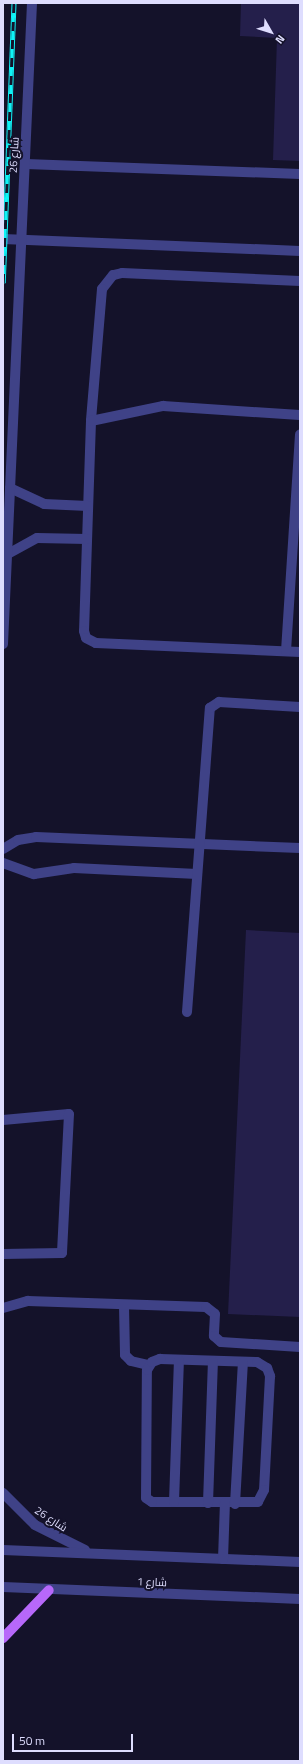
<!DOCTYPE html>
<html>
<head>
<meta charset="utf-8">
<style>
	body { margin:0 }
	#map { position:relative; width:303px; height:1764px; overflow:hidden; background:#14122a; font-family:"Titillium Web",Cairo,sans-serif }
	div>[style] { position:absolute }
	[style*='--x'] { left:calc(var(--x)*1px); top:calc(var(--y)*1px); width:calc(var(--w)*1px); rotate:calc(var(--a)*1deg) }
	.building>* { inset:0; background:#241f4b }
	.minor>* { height:10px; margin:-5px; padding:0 5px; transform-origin:5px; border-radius:5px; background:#3f4287 }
	.major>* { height:10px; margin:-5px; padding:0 5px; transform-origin:5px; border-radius:5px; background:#b768fa }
	.rail>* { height:4.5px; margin-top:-2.25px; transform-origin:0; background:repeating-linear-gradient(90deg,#14122a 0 9px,#10f3f7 0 18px); box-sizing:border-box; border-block:1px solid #10f3f7 }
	span { translate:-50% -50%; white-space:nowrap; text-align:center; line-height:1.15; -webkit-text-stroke:4px #14122a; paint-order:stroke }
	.street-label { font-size:11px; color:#deddfe }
	.frame { position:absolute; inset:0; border:4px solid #deddfe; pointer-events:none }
	.north { position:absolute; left:251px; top:12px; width:40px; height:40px; -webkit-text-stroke:3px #14122a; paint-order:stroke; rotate:129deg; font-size:11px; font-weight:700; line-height:16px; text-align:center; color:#deddfe }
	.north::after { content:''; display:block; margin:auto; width:14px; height:18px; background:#deddfe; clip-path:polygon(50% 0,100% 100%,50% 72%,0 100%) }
	.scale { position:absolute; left:12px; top:1734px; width:121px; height:18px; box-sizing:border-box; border:2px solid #deddfe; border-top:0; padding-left:5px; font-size:12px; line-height:14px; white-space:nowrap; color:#deddfe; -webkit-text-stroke:3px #14122a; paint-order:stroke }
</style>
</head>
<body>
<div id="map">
	<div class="building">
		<i style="clip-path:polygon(241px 3px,300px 3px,300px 161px,273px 160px,277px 38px,240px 36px)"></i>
		<i style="clip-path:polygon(246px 930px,300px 933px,300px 1317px,228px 1314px)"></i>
	</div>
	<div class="minor">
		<i style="--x:26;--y:164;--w:274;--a:2.1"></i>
		<i style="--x:3;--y:239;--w:297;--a:2.3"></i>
		<i style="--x:300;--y:281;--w:178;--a:-177.4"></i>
		<i style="--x:122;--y:273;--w:9;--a:167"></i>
		<i style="--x:113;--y:275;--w:18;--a:128"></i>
		<i style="--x:102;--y:289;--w:132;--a:94.8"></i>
		<i style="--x:91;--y:421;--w:210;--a:91.9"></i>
		<i style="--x:84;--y:631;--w:7;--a:74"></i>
		<i style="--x:86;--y:638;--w:11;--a:27"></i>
		<i style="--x:96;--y:643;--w:204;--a:2.5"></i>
		<i style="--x:91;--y:421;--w:74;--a:-11.8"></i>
		<i style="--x:163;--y:406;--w:137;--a:3.8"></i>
		<i style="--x:10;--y:488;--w:38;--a:25"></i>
		<i style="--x:44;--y:504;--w:44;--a:2.6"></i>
		<i style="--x:6;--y:555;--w:35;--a:-29"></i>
		<i style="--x:37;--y:538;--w:50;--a:1.1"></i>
		<i style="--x:3;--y:644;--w:642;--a:-87.41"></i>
		<i style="--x:286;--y:651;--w:217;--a:-86.3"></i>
		<i style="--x:3;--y:849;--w:17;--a:-31"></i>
		<i style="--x:18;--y:840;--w:18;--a:-9"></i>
		<i style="--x:36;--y:837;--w:264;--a:2.4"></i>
		<i style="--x:3;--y:863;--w:33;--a:20"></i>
		<i style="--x:34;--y:874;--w:40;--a:-8.5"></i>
		<i style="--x:74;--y:868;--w:123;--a:2.8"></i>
		<i style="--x:187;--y:1012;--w:305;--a:-85.7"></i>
		<i style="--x:210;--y:708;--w:11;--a:-34"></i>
		<i style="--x:219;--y:702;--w:81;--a:3.5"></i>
		<i style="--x:3;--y:1120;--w:66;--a:-5.2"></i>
		<i style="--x:69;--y:1114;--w:139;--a:92.9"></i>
		<i style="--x:62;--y:1253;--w:59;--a:179"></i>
		<i style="--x:124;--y:1306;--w:49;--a:88.8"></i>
		<i style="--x:125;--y:1355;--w:8;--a:45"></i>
		<i style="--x:131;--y:1361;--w:17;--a:13"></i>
		<i style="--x:3;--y:1308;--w:26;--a:-16"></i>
		<i style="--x:28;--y:1301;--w:178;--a:1.9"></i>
		<i style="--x:206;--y:1307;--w:11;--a:38"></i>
		<i style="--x:215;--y:1314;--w:22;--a:93"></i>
		<i style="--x:214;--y:1336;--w:9;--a:41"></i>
		<i style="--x:221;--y:1342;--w:79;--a:3.6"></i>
		<i style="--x:160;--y:1359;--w:97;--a:1.8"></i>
		<i style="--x:257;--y:1362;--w:12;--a:31"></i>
		<i style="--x:267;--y:1368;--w:9;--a:69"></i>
		<i style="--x:270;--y:1376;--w:114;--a:93"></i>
		<i style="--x:264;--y:1490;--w:13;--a:117"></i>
		<i style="--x:258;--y:1502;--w:106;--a:180"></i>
		<i style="--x:152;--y:1502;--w:7;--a:-146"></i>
		<i style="--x:146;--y:1498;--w:128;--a:-89.6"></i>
		<i style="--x:147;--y:1370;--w:9;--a:-58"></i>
		<i style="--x:152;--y:1362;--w:9;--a:-21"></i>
		<i style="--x:3;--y:1493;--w:45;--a:45"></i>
		<i style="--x:35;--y:1525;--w:56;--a:26.6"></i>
		<i style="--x:174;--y:1502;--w:142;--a:-88"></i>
		<i style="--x:208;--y:1503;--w:142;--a:-88"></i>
		<i style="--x:235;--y:1504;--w:142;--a:-86.8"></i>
		<i style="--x:3;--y:1550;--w:297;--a:2.3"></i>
		<i style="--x:223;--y:1559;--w:56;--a:-88"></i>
		<i style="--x:3;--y:1587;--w:297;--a:2.3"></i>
	</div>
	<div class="major">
		<i style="--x:3;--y:1638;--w:66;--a:-46.2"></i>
	</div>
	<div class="rail">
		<i style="--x:3;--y:283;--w:280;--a:-87.8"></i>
	</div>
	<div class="street-label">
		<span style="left:14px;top:155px;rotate:-87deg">شارع 26</span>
		<span style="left:51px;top:1519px;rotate:33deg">شارع 26</span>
		<span style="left:152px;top:1582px;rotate:2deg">شارع 1</span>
	</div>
	<div class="frame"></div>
	<div class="north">N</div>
	<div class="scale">50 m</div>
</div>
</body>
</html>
